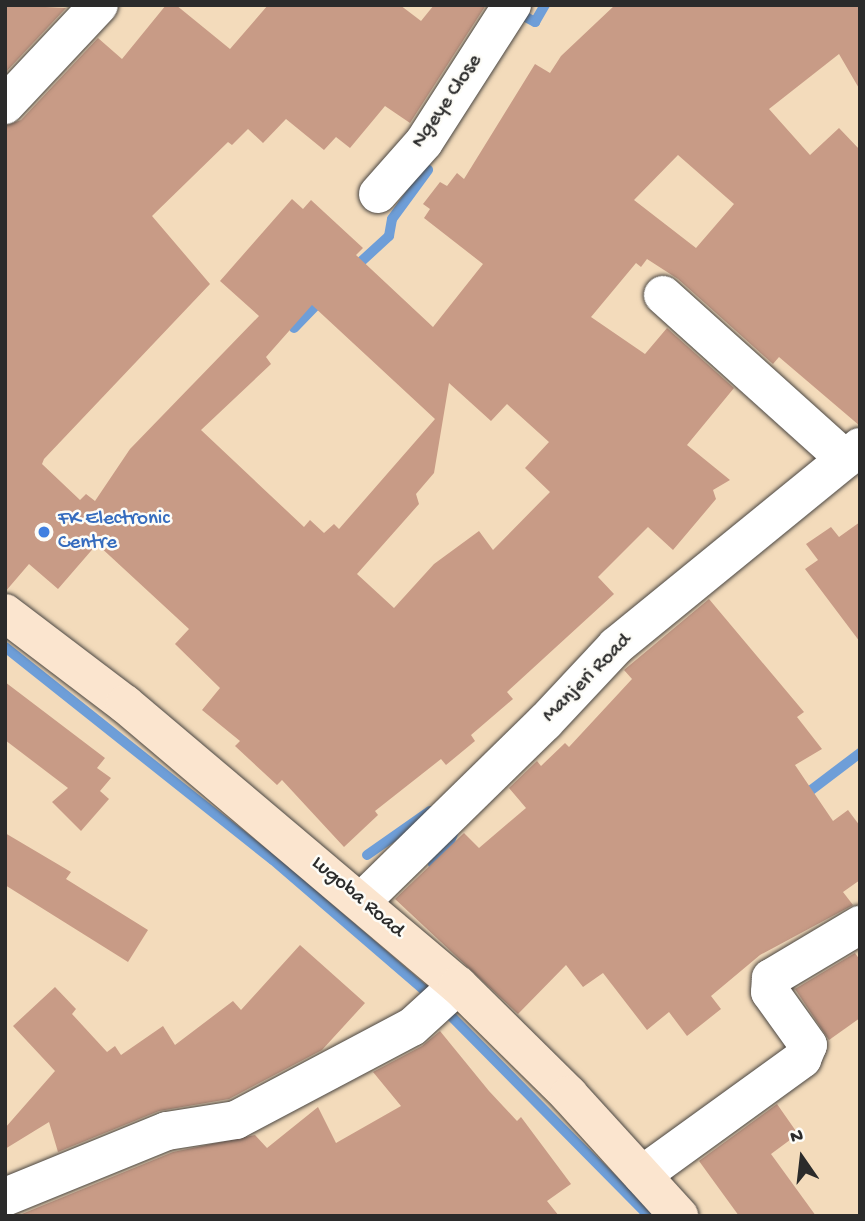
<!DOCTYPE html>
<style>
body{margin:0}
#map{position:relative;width:865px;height:1221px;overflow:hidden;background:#f3dbbb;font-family:"Gochi Hand",sans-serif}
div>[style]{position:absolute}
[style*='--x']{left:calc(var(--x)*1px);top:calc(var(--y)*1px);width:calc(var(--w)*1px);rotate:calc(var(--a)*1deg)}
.stream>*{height:10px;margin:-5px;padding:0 5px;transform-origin:5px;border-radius:5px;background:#6e9ed8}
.building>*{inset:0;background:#c89b86}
.roads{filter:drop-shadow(0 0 2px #494541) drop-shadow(0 0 2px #494541)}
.street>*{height:38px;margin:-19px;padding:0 19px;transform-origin:19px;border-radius:19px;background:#fff}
.secondary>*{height:38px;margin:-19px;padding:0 19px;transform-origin:19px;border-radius:19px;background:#fbe5cf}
.dots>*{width:19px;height:19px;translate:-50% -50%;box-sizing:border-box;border:4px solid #fdfcf7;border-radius:50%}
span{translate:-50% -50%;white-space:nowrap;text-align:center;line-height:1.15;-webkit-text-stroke:5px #fdfcf7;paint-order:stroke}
.street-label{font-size:21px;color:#2b2b2b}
.shop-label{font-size:21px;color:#366cbe}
.left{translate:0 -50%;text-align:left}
.frame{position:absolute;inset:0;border:7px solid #2b2b2b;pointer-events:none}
.north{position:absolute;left:767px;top:1123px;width:70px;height:70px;-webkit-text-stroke:5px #fdfcf7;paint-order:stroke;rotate:346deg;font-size:19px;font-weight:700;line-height:28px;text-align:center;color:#2b2b2b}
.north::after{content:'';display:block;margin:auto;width:24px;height:32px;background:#2b2b2b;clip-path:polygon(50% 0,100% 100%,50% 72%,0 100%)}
</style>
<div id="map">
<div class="stream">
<div style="--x:518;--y:20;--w:6;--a:-51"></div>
<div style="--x:522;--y:15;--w:15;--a:28"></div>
<div style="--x:535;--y:22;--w:20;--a:-60"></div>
<div style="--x:353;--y:269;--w:49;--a:-42.5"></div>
<div style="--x:389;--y:236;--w:17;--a:-80"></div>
<div style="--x:392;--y:219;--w:61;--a:-53.7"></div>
<div style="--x:294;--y:328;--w:43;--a:-45.9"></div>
<div style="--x:5;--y:647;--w:342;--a:38.5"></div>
<div style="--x:273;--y:860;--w:208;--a:40.7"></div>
<div style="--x:802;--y:797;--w:73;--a:-37.2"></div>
<div style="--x:367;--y:855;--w:77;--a:-34.9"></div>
<div style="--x:433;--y:864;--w:26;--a:-51"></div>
<div style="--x:449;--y:844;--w:17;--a:-69"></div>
<div style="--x:450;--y:1015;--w:283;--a:45.3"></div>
</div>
<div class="building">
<div style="clip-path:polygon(5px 5px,66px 8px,5px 73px)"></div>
<div style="clip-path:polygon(evenodd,166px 5px,176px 5px,230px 49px,268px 5px,400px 5px,421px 21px,434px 5px,486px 5px,410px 123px,385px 106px,350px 148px,336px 137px,324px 150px,286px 119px,263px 143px,248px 129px,232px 145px,228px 142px,152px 216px,210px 284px,44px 459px,42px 464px,80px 500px,86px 494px,95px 501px,130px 449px,259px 316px,220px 281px,292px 199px,303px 209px,311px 200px,363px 248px,356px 255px,433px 327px,483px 264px,424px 218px,430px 209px,423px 204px,440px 182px,447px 186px,457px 173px,464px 179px,535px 64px,550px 73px,561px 56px,615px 5px,860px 5px,860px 90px,839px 54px,769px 109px,810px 155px,839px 128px,860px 150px,860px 426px,779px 357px,773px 364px,678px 279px,647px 259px,641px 267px,636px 263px,591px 317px,645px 354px,667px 328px,734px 388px,687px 445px,730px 480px,713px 490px,716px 499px,673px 550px,648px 527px,598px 577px,614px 594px,507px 692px,513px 699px,471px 735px,475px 741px,446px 765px,441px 759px,375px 811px,378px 815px,344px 847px,282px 780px,277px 785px,235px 746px,240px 741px,202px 710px,220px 688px,175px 644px,189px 629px,97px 544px,58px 589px,29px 564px,5px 592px,5px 126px,21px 120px,98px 38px,122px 59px,166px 5px,678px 155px,734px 204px,696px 248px,634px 200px,678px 155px,166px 5px,312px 305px,435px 419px,339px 529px,334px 524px,324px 533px,310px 520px,304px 527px,201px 430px,271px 364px,266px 357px,312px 305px,166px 5px,449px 383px,491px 421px,507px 404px,549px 442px,525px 468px,550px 492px,493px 550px,479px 531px,434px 564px,394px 608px,357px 574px,419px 504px,416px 494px,434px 473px,449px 383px)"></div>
<div style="clip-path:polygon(860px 522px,860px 642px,805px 569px,818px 560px,806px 544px,831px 527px,839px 537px)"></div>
<div style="clip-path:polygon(709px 599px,804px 712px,797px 717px,822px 749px,795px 765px,833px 821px,848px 810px,860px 826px,860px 880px,843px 892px,853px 905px,760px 955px,711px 996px,721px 1009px,687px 1036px,669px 1012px,647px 1030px,603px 973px,583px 987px,566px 965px,518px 1014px,395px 899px,464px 833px,479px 848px,526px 808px,509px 788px,537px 761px,541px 766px,565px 743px,569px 747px,632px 679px,624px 670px)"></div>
<div style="clip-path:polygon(5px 682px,105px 758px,97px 768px,111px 778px,100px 791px,109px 799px,81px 831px,52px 802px,68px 788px,5px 740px)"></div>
<div style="clip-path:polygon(5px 833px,71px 872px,66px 879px,148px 930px,128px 962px,5px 885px)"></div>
<div style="clip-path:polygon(300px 945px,365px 1003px,322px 1050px,229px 1099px,159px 1111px,58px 1152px,49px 1122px,5px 1149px,5px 1128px,55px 1071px,13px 1026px,55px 987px,76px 1009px,72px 1014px,107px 1052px,115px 1046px,121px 1055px,163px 1026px,175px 1045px,233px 1001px,241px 1010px)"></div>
<div style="clip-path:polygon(855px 953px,860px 960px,860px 1018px,829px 1040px,795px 989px)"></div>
<div style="clip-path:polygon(440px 1031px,489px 1091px,517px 1121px,521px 1117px,571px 1184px,547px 1201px,559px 1216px,17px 1216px,173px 1152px,255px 1135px,267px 1148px,318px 1107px,336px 1143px,401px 1106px,373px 1072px,422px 1046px)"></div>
<div style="clip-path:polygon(777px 1104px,798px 1134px,771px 1154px,816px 1216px,739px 1216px,699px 1161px)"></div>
</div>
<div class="roads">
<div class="street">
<div style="--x:5;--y:105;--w:137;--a:-46.8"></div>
<div style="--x:378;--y:194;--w:69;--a:-48.5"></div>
<div style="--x:424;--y:142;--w:163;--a:-57.3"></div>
<div style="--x:663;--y:295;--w:245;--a:42"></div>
<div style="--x:362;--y:901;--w:256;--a:-44.4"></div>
<div style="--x:545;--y:722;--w:104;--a:-46.9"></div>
<div style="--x:616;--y:646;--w:315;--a:-39.2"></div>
<div style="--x:642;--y:1175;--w:198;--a:-35.9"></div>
<div style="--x:802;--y:1059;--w:15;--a:-67"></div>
<div style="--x:808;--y:1045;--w:65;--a:-125.6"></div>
<div style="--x:770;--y:992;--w:14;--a:-86"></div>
<div style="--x:771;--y:978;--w:104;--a:-30.8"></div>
<div style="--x:5;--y:1197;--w:175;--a:-22.2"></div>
<div style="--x:167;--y:1131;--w:70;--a:-9.1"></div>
<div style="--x:236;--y:1120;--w:199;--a:-27.9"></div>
<div style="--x:412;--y:1027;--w:62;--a:-42.4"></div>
</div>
<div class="secondary">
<div style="--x:5;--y:613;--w:151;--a:37.2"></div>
<div style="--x:125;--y:704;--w:436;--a:40.2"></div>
<div style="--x:458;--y:985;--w:156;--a:44.7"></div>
<div style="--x:569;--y:1095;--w:164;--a:47.7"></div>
</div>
</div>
<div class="dots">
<div style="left:44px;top:532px;background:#3f7fe0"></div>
</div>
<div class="street-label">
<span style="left:448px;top:102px;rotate:-56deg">Ngeye Close</span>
<span style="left:588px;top:679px;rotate:-45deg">Manjeri Road</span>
<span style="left:357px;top:898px;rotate:40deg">Lugoba Road</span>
</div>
<div class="shop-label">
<span class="left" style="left:58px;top:532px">FK Electronic<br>Centre</span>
</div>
<div class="frame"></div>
<div class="north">N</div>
</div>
